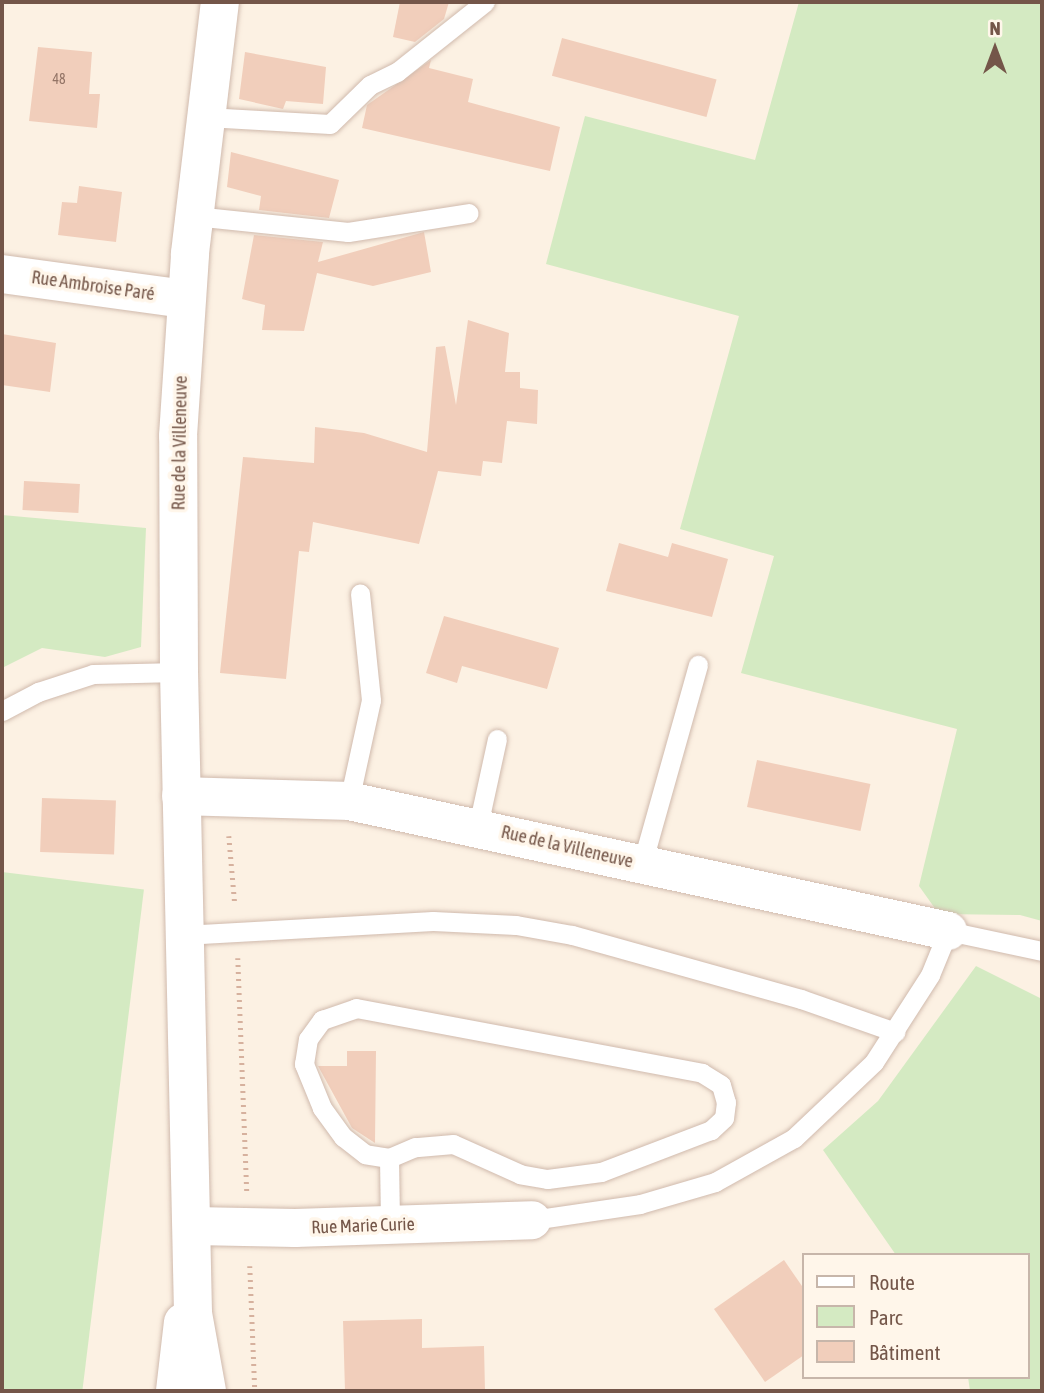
<!DOCTYPE html>
<meta charset="utf-8">
<style>
body{margin:0}
#map{position:relative;width:1044px;height:1393px;overflow:hidden;background:#fcf1e3;font-family:"Asap Condensed",sans-serif}
div>[style]{position:absolute}
[style*='--x']{left:calc(var(--x)*1px);top:calc(var(--y)*1px);width:calc(var(--w)*1px);rotate:calc(var(--a)*1deg)}
.green>*{inset:0;background:#d4eac2;transform-origin:0 0}
.building>*{inset:0;background:#f1cebb;transform-origin:0 0}
.path>*{height:4.5px;margin-top:-2.25px;transform-origin:0;background:repeating-linear-gradient(90deg,#d6b19e 0 2px,transparent 0 7px)}
.roads{filter:drop-shadow(0 0 2px #d0baad) drop-shadow(0 0 2px #d0baad)}
.lane>*{height:19px;margin:-9.5px;padding:0 9.5px;transform-origin:9.5px;border-radius:9.5px;background:#fff}
.street>*{height:38px;margin:-19px;padding:0 19px;transform-origin:19px;border-radius:19px;background:#fff}
.secondary>*{height:38px;margin:-19px;padding:0 19px;transform-origin:19px;border-radius:19px;background:#fff}
span{translate:-50% -50%;white-space:nowrap;text-align:center;line-height:1.15;-webkit-text-stroke:7px #fff6ea;paint-order:stroke}
.number-label{font-size:14px;color:#937466}
.number-label span{-webkit-text-stroke-width:0}
.street-label{font-size:18px;color:#745649}
.frame{position:absolute;inset:0;border:4px solid #745649;pointer-events:none}
.legend{position:absolute;left:802px;top:1253px;width:228px;height:126px;box-sizing:border-box;background:#fff6ea;border:2px solid #c7b6aa;margin:0;padding:9px 12px;list-style:none;font-size:21px;color:#745649}
.legend li{display:flex;align-items:center;gap:14px;height:35px}
.legend b{width:35px;border:2px solid #c7b6aa}
.north{position:absolute;left:960px;top:14px;width:70px;height:70px;-webkit-text-stroke:5px #fff6ea;paint-order:stroke;rotate:0deg;font-size:19px;font-weight:700;line-height:28px;text-align:center;color:#745649}
.north::after{content:'';display:block;margin:auto;width:24px;height:32px;background:#745649;clip-path:polygon(50% 0,100% 100%,50% 72%,0 100%)}
</style>
<div id="map">
<div class="green">
<div style="clip-path:polygon(799px 2px,1042px 2px,1042px 921px,1020px 915px,939px 914px,919px 886px,957px 729px,741px 673px,774px 556px,680px 529px,739px 316px,546px 264px,585px 116px,755px 160px)"></div>
<div style="clip-path:polygon(2px 515px,146px 528px,141px 647px,105px 657px,42px 648px,2px 668px)"></div>
<div style="left:2px;top:872px;width:143px;height:519px;rotate:7deg"></div>
<div style="clip-path:polygon(976px 966px,1042px 999px,1042px 1391px,970px 1391px,968px 1377px,1028px 1377px,1028px 1255px,896px 1255px,823px 1150px,878px 1101px)"></div>
</div>
<div class="building">
<div style="clip-path:polygon(400px 2px,449px 2px,444px 19px,415px 42px,393px 37px)"></div>
<div style="left:562px;top:38px;width:160px;height:39px;rotate:15deg"></div>
<div style="clip-path:polygon(38px 47px,92px 52px,89px 94px,100px 94px,97px 128px,29px 121px)"></div>
<div style="clip-path:polygon(245px 52px,326px 67px,323px 104px,286px 101px,283px 109px,239px 99px)"></div>
<div style="clip-path:polygon(431px 60px,429px 68px,473px 79px,468px 102px,560px 127px,550px 171px,362px 128px,367px 105px)"></div>
<div style="clip-path:polygon(231px 152px,339px 180px,329px 218px,259px 210px,261px 196px,227px 187px)"></div>
<div style="clip-path:polygon(79px 186px,122px 192px,116px 242px,58px 235px,62px 202px,77px 203px)"></div>
<div style="clip-path:polygon(424px 232px,431px 272px,373px 286px,317px 273px,304px 331px,262px 330px,265px 305px,242px 299px,254px 235px,323px 242px,318px 262px)"></div>
<div style="clip-path:polygon(468px 320px,509px 333px,505px 372px,520px 372px,520px 388px,538px 390px,537px 424px,507px 421px,502px 463px,483px 461px,481px 476px,438px 471px,419px 544px,313px 522px,309px 552px,299px 551px,286px 679px,220px 673px,243px 457px,314px 463px,315px 427px,364px 433px,427px 452px,436px 347px,445px 346px,456px 405px)"></div>
<div style="clip-path:polygon(2px 334px,56px 343px,50px 392px,2px 385px)"></div>
<div style="left:24px;top:481px;width:56px;height:29px;rotate:3deg"></div>
<div style="clip-path:polygon(619px 543px,668px 557px,672px 543px,728px 559px,712px 617px,606px 591px)"></div>
<div style="clip-path:polygon(444px 616px,559px 648px,547px 689px,462px 666px,457px 683px,426px 673px)"></div>
<div style="left:757px;top:760px;width:116px;height:48px;rotate:12deg"></div>
<div style="left:42px;top:798px;width:74px;height:54px;rotate:2deg"></div>
<div style="clip-path:polygon(347px 1051px,376px 1051px,375px 1143px,352px 1128px,318px 1066px,347px 1066px)"></div>
<div style="clip-path:polygon(784px 1260px,804px 1289px,804px 1355px,765px 1382px,714px 1309px)"></div>
<div style="clip-path:polygon(422px 1319px,422px 1348px,484px 1346px,485px 1391px,345px 1391px,343px 1321px)"></div>
</div>
<div class="path">
<div style="--x:229;--y:836;--w:68;--a:85"></div>
<div style="--x:238;--y:958;--w:233;--a:87.8"></div>
<div style="--x:250;--y:1266;--w:125;--a:87.7"></div>
</div>
<div class="roads">
<div class="lane">
<div style="--x:206;--y:117;--w:124;--a:3.2"></div>
<div style="--x:330;--y:124;--w:56;--a:-44.3"></div>
<div style="--x:370;--y:85;--w:30;--a:-26"></div>
<div style="--x:397;--y:72;--w:112;--a:-38.5"></div>
<div style="--x:194;--y:216;--w:155;--a:5.9"></div>
<div style="--x:348;--y:232;--w:122;--a:-8.9"></div>
<div style="--x:2;--y:711;--w:41;--a:-27.8"></div>
<div style="--x:38;--y:692;--w:58;--a:-18.1"></div>
<div style="--x:93;--y:674;--w:86;--a:-1.3"></div>
<div style="--x:349;--y:801;--w:103;--a:-77.7"></div>
<div style="--x:371;--y:700;--w:107;--a:-95.9"></div>
<div style="--x:478;--y:826;--w:89;--a:-77.7"></div>
<div style="--x:642;--y:864;--w:207;--a:-74.3"></div>
<div style="--x:183;--y:935;--w:250;--a:-3.2"></div>
<div style="--x:433;--y:921;--w:83;--a:2.8"></div>
<div style="--x:516;--y:925;--w:57;--a:10.1"></div>
<div style="--x:572;--y:935;--w:238;--a:15.6"></div>
<div style="--x:801;--y:999;--w:100;--a:19.3"></div>
<div style="--x:356;--y:1008;--w:352;--a:10.6"></div>
<div style="--x:702;--y:1073;--w:22;--a:32"></div>
<div style="--x:721;--y:1085;--w:18;--a:74"></div>
<div style="--x:726;--y:1102;--w:16;--a:97"></div>
<div style="--x:724;--y:1118;--w:18;--a:137"></div>
<div style="--x:711;--y:1130;--w:118;--a:159.1"></div>
<div style="--x:601;--y:1172;--w:54;--a:172.6"></div>
<div style="--x:547;--y:1179;--w:27;--a:-170"></div>
<div style="--x:520;--y:1174;--w:73;--a:-155.9"></div>
<div style="--x:453;--y:1144;--w:38;--a:175"></div>
<div style="--x:415;--y:1147;--w:28;--a:157"></div>
<div style="--x:389;--y:1158;--w:24;--a:-171"></div>
<div style="--x:365;--y:1154;--w:28;--a:-142"></div>
<div style="--x:343;--y:1137;--w:36;--a:-126"></div>
<div style="--x:322;--y:1108;--w:48;--a:-112.2"></div>
<div style="--x:304;--y:1064;--w:25;--a:-81"></div>
<div style="--x:308;--y:1039;--w:24;--a:-54"></div>
<div style="--x:322;--y:1020;--w:36;--a:-19"></div>
<div style="--x:389;--y:1158;--w:67;--a:89.1"></div>
<div style="--x:532;--y:1220;--w:109;--a:-8.4"></div>
<div style="--x:640;--y:1204;--w:78;--a:-16.3"></div>
<div style="--x:715;--y:1182;--w:90;--a:-29.1"></div>
<div style="--x:794;--y:1138;--w:110;--a:-43.5"></div>
<div style="--x:874;--y:1062;--w:103;--a:-57.2"></div>
<div style="--x:930;--y:975;--w:48;--a:-67.8"></div>
<div style="--x:948;--y:931;--w:96;--a:12"></div>
</div>
<div class="street">
<div style="--x:2;--y:274;--w:185;--a:7.8"></div>
<div style="--x:181;--y:796;--w:168;--a:1.7"></div>
<div style="--x:349;--y:801;--w:613;--a:12.24"></div>
<div style="--x:194;--y:1226;--w:101;--a:1.1"></div>
<div style="--x:295;--y:1228;--w:237;--a:-1.9"></div>
</div>
<div class="secondary">
<div style="--x:175;--y:1391;--w:69;--a:-83.4"></div>
<div style="--x:207;--y:1391;--w:79;--a:-100.2"></div>
<div style="--x:193;--y:1313;--w:641;--a:-91.25"></div>
<div style="--x:179;--y:672;--w:236;--a:-90.2"></div>
<div style="--x:178;--y:436;--w:183;--a:-86.2"></div>
<div style="--x:190;--y:253;--w:253;--a:-83.2"></div>
</div>
</div>
<div class="number-label">
<span style="left:59px;top:79px">48</span>
</div>
<div class="street-label">
<span style="left:93px;top:286px;rotate:8deg">Rue Ambroise Paré</span>
<span style="left:180px;top:443px;rotate:-89deg">Rue de la Villeneuve</span>
<span style="left:567px;top:847px;rotate:13deg">Rue de la Villeneuve</span>
<span style="left:363px;top:1226px;rotate:-2deg">Rue Marie Curie</span>
</div>
<div class="frame"></div>
<ul class="legend">
<li><b style="height:9px;background:#fff"></b>Route</li>
<li><b style="height:19px;background:#d4eac2"></b>Parc</li>
<li><b style="height:19px;background:#f1cebb"></b>Bâtiment</li>
</ul>
<div class="north">N</div>
</div>
